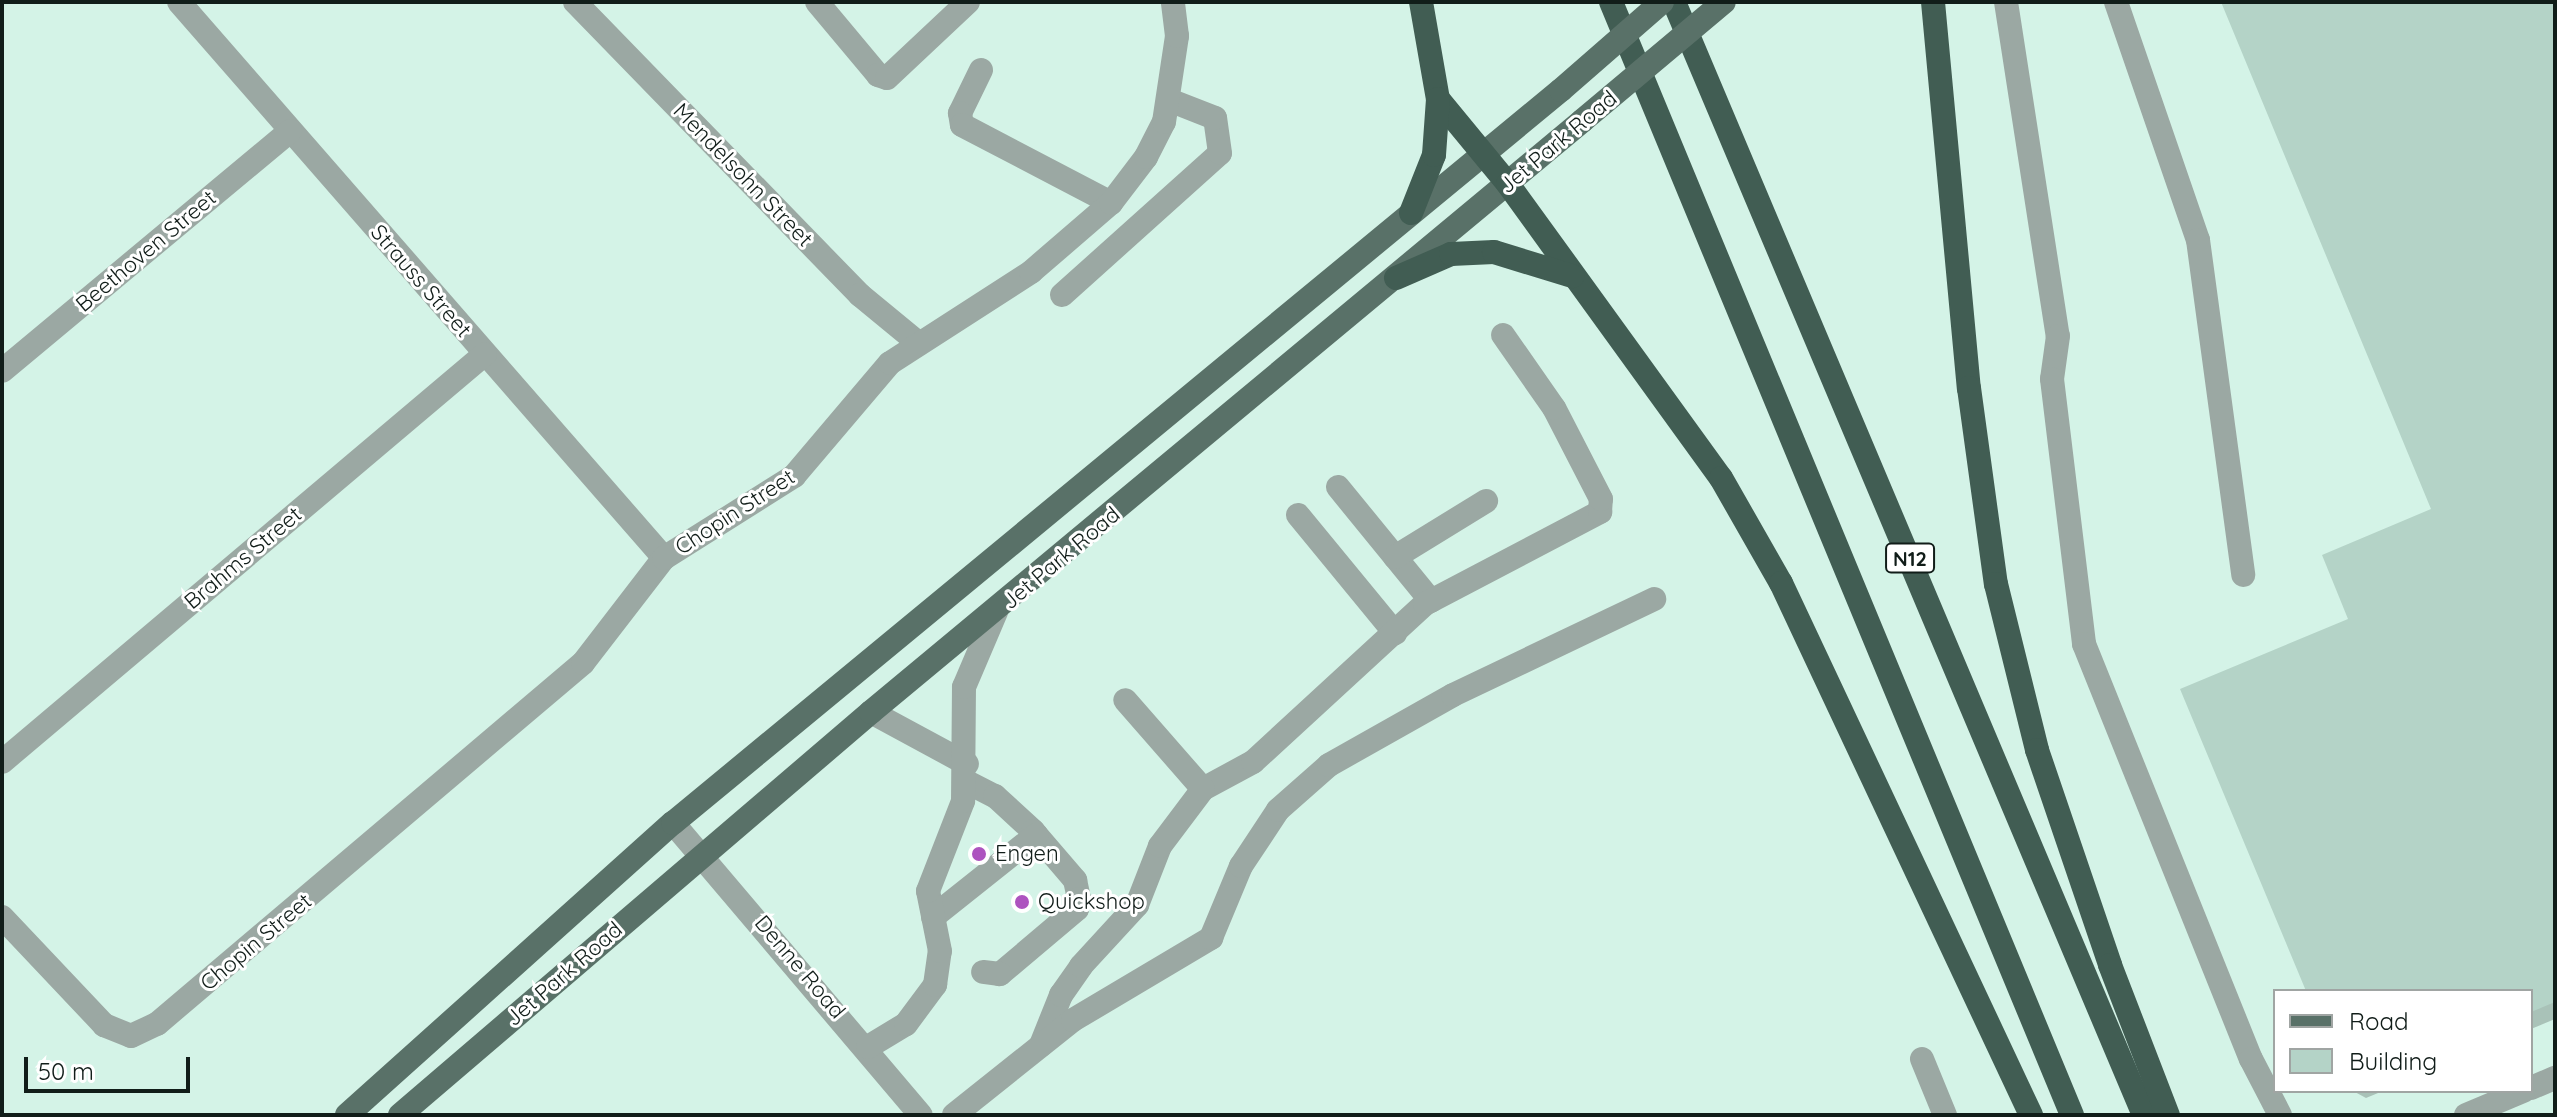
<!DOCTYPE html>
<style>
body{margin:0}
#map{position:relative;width:2557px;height:1117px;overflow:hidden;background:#d4f3e7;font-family:Quicksand,sans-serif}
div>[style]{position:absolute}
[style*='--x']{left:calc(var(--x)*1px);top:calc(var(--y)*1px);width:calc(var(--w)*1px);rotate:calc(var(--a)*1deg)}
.shadow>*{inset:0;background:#0003}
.building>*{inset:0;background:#b4d3c7}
.minor>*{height:24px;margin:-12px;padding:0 12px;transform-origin:12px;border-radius:12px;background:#9ba8a3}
.major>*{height:24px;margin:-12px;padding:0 12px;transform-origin:12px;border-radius:12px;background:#597168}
.highway>*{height:24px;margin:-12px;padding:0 12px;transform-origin:12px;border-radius:12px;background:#415d53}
.major-bridge>*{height:24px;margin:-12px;padding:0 12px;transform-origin:12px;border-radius:12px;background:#597168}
.dots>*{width:22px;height:22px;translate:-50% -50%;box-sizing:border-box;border:4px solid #fff;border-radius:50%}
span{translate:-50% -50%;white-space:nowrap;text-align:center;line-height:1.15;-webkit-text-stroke:6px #fff;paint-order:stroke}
.shield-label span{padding:2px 6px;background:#fff;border:2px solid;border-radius:6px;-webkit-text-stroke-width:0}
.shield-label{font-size:20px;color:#111d19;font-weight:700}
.street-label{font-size:22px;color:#111d19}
.poi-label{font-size:22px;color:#111d19}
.left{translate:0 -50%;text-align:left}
.frame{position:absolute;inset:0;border:4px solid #111d19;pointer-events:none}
.legend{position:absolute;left:2273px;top:989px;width:260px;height:104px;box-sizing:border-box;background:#fff;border:2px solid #a0a5a3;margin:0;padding:10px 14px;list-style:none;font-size:24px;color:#111d19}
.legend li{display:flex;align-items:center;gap:16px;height:40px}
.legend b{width:40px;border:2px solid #a0a5a3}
.scale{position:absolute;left:24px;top:1057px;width:166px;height:36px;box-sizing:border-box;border:4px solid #111d19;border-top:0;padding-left:10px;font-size:24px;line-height:28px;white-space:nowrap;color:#111d19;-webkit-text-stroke:6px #fff;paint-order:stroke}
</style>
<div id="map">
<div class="shadow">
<div style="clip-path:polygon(2223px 2px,2555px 2px,2555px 1019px,2531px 1029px,2531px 991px,2308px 991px,2351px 620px,2434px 510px)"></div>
<div style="clip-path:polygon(2353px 1091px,2383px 1091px,2366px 1098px)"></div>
</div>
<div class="building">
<div style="clip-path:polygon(2221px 2px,2555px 2px,2555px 1002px,2531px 1012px,2531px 991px,2306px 991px,2180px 689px,2348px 619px,2322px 555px,2431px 509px)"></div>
</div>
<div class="minor">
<div style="--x:179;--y:2;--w:738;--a:48.9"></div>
<div style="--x:575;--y:2;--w:409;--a:45.8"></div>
<div style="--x:860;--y:295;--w:74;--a:39.5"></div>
<div style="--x:817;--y:2;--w:95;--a:50.1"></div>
<div style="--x:878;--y:75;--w:9;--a:18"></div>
<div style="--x:887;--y:78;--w:111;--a:-43.2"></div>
<div style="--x:2006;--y:2;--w:338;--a:81.2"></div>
<div style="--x:2058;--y:336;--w:43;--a:97.9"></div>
<div style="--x:2052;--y:379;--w:267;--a:83.1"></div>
<div style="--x:2084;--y:644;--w:447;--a:68.1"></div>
<div style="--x:2251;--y:1059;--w:63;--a:62.6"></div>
<div style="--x:2116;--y:2;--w:252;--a:71"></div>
<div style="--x:2198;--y:240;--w:338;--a:82.3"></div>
<div style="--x:981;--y:70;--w:48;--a:116"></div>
<div style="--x:960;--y:113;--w:12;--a:81"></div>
<div style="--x:962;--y:125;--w:168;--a:27.6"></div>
<div style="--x:1062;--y:295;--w:212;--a:-41.9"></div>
<div style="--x:1220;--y:153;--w:35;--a:-98"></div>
<div style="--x:1215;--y:118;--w:49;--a:-158.6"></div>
<div style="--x:2;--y:371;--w:375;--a:-39.8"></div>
<div style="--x:1338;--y:487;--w:147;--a:50.8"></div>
<div style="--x:1298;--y:515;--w:153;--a:50.6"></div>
<div style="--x:1395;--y:557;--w:107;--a:-31.6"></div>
<div style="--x:871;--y:712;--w:109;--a:28.4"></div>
<div style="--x:2;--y:762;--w:632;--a:-40.19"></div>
<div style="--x:965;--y:781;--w:34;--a:27"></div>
<div style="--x:995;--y:796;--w:52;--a:42.6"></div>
<div style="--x:1033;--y:831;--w:65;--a:49.4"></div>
<div style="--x:1075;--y:880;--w:19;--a:78"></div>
<div style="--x:1079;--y:899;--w:10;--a:101"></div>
<div style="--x:1077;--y:909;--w:101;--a:139.8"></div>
<div style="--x:1000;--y:974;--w:17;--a:-173"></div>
<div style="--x:1203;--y:789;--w:57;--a:-28.4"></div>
<div style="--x:1253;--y:762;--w:234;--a:-42.6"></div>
<div style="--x:1425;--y:604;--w:198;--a:-27.7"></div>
<div style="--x:1600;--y:512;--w:13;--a:-86"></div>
<div style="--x:1601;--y:499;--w:102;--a:-117.3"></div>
<div style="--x:1554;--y:408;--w:89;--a:-124.9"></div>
<div style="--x:673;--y:823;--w:383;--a:49.7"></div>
<div style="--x:2;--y:917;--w:149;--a:46.6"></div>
<div style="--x:104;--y:1025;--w:29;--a:22"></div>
<div style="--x:131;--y:1036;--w:29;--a:-25"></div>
<div style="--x:157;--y:1024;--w:558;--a:-40.28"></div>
<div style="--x:583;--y:663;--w:133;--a:-52.4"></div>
<div style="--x:664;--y:558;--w:154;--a:-32.2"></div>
<div style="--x:794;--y:476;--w:148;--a:-49.7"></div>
<div style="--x:890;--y:363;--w:168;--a:-32.8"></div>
<div style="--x:1031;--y:272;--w:106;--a:-40.8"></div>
<div style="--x:1111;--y:203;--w:58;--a:-52.7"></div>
<div style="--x:1146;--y:157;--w:39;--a:-63"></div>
<div style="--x:1164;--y:122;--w:87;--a:-81.4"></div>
<div style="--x:1177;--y:36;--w:34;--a:-97"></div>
<div style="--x:933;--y:917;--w:132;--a:-38.5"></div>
<div style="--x:1041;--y:1045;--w:54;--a:-68.2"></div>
<div style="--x:1061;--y:995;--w:35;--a:-55"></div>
<div style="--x:1081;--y:966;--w:83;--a:-47.4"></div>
<div style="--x:1137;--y:905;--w:63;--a:-68.7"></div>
<div style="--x:1160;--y:846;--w:71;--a:-53"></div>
<div style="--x:1203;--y:789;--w:118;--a:-131.2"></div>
<div style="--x:868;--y:1047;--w:44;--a:-31.2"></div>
<div style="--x:906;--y:1024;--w:49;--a:-53.4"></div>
<div style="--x:935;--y:985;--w:34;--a:-82"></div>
<div style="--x:940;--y:951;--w:61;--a:-101.3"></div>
<div style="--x:928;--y:891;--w:97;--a:-68.7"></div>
<div style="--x:963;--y:801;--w:114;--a:-89.5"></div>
<div style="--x:964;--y:687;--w:82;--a:-66.9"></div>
<div style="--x:1922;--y:1059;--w:61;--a:67.7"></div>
<div style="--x:2531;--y:1088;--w:26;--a:-23"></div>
<div style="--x:954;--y:1115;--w:152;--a:-38.6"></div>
<div style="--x:1073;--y:1020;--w:161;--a:-30.7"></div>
<div style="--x:1211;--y:938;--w:78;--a:-67.4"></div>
<div style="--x:1241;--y:866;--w:67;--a:-56.5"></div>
<div style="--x:1278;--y:810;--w:68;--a:-41.4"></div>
<div style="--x:1329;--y:765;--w:142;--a:-29.4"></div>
<div style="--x:1453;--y:695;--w:223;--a:-25.5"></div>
<div style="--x:2466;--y:1115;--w:62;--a:-22.8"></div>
</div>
<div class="major">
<div style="--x:347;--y:1115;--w:438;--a:-41.9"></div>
<div style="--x:673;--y:823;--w:1151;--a:-39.54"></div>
<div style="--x:400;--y:1115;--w:620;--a:-40.55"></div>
<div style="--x:871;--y:712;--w:925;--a:-39.73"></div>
</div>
<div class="highway">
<div style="--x:1421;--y:2;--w:98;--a:80.1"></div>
<div style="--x:1438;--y:99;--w:110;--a:50.5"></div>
<div style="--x:1508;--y:184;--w:363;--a:54.1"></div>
<div style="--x:1721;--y:478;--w:121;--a:60.3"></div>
<div style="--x:1781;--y:583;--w:588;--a:64.83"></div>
<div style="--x:1611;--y:2;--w:1205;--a:67.5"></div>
<div style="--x:1674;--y:2;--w:1208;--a:67.11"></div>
<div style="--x:1933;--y:2;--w:388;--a:84.7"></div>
<div style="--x:1969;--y:388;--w:198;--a:82.2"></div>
<div style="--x:1996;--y:584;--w:171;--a:76.1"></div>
<div style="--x:2037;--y:750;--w:227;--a:71.2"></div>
<div style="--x:2110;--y:965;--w:161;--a:68.9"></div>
<div style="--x:1411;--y:213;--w:62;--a:-68.4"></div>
<div style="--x:1434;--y:155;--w:56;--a:-85.9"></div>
<div style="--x:1396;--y:278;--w:60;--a:-23.6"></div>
<div style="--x:1451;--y:254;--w:43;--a:-2.7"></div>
<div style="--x:1494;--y:252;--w:82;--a:17.1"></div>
</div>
<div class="major-bridge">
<div style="--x:1561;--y:90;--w:134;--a:-41.1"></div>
<div style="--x:1582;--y:121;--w:185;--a:-40"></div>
</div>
<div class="dots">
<div style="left:979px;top:854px;background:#ad53bf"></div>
<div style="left:1022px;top:902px;background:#ad53bf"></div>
</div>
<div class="shield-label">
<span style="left:1910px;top:558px">N12</span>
</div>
<div class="street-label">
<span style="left:1558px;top:142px;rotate:-40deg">Jet Park Road</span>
<span style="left:743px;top:175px;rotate:46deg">Mendelsohn Street</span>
<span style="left:146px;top:251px;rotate:-40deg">Beethoven Street</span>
<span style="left:421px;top:281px;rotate:49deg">Strauss Street</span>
<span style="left:735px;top:512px;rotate:-33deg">Chopin Street</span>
<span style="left:243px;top:558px;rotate:-40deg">Brahms Street</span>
<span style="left:1061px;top:558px;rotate:-40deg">Jet Park Road</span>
<span style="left:256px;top:942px;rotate:-40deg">Chopin Street</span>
<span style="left:800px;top:967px;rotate:50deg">Denne Road</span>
<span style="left:564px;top:974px;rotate:-41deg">Jet Park Road</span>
</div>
<div class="poi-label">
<span class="left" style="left:995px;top:854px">Engen</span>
<span class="left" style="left:1038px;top:902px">Quickshop</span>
</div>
<div class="frame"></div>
<ul class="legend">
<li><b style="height:10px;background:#597168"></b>Road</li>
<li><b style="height:22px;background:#b4d3c7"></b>Building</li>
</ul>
<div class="scale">50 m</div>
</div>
